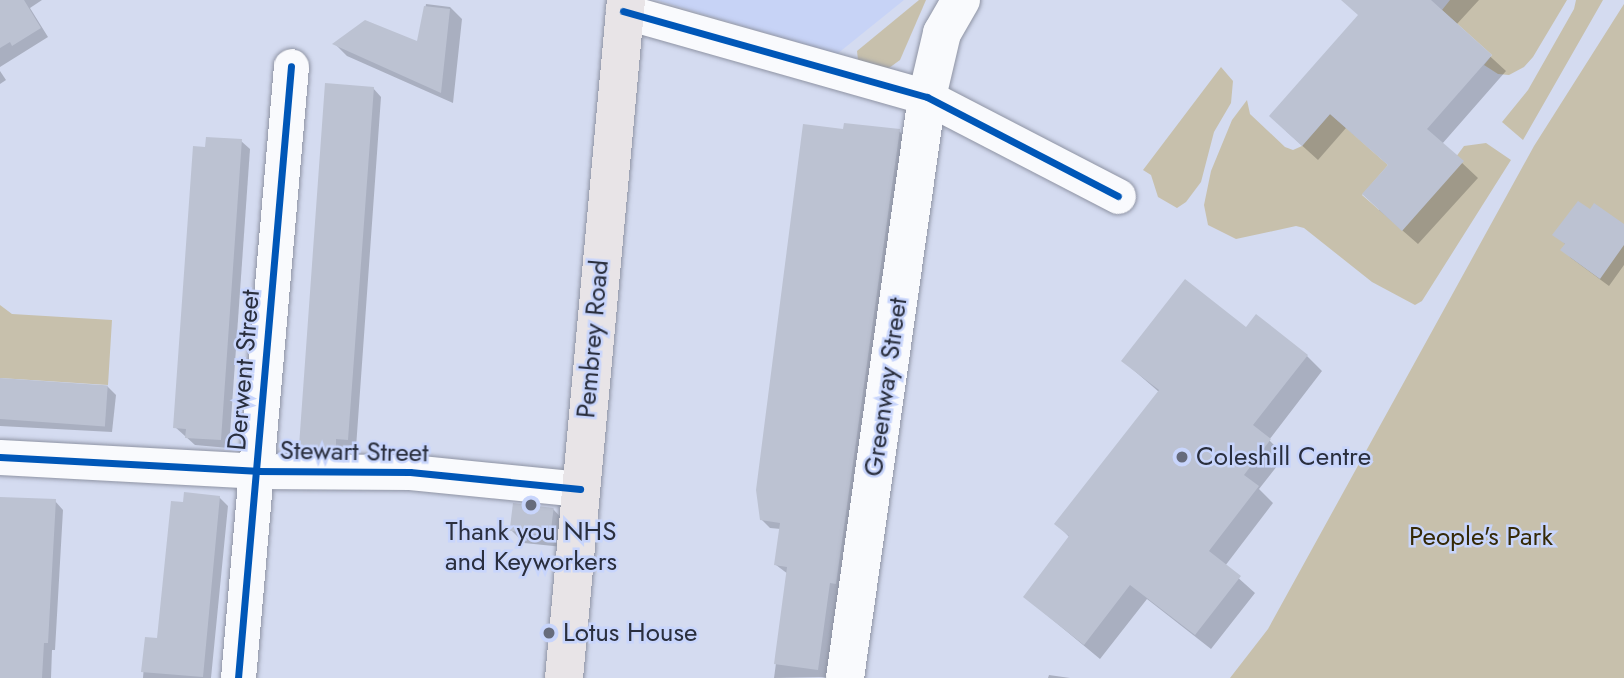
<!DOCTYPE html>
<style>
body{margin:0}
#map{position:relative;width:1624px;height:678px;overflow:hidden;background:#d4dbf0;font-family:Jost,sans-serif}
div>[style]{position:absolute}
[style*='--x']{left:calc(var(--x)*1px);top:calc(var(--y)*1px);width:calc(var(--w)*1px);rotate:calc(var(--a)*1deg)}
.built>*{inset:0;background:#c7d3f6}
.green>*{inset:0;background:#c7c0ac}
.shadow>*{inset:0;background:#0003}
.building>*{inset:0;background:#bcc2d2;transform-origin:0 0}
.roads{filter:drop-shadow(0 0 2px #8e93a3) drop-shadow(0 0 2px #8e93a3)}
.street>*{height:35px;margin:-17.5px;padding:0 17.5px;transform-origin:17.5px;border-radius:17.5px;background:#f9fafd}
.secondary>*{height:38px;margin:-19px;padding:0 19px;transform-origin:19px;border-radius:19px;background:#f9fafd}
.primary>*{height:38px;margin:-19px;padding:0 19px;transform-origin:19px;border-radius:19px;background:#e8e4e7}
.cycleway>*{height:7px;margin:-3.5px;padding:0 3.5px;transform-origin:3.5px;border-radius:3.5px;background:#0057b8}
.dots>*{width:19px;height:19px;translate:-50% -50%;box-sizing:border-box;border:4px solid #c8d5fc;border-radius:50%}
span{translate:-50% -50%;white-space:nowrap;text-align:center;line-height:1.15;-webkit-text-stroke:5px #c8d5fc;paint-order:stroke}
.street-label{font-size:26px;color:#2a2f3e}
.poi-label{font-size:26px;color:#2a2f3e}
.left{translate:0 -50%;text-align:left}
.park-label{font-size:26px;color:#352906}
</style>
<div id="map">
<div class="built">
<div style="clip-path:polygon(656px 0,904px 0,837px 54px)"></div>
</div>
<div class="green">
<div style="clip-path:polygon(919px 0,926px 0,900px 60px,889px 68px,865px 66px,858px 60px,857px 51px)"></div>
<div style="clip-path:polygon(1450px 0,1567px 0,1533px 57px,1524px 67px,1509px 75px,1498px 74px,1484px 65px,1492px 55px,1442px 10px)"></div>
<div style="clip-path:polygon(1576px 0,1603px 0,1523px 140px,1502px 122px,1528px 90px,1574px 9px)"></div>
<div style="clip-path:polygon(1624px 4px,1624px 678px,1230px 678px,1268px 629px,1534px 146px)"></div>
<div style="clip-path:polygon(1221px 67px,1233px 81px,1231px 103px,1214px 132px,1201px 182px,1186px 202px,1177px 208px,1158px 197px,1151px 175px,1143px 170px)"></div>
<div style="clip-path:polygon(1247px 100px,1250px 114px,1285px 147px,1293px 150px,1302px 146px,1330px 114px,1388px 165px,1362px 195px,1402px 230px,1464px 146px,1486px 143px,1511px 160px,1422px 301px,1415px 305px,1372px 282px,1304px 228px,1296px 226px,1236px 239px,1208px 225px,1204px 205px,1211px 171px,1232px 120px)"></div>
<div style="clip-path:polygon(0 305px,12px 314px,112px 320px,108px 385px,0 378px)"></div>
</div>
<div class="shadow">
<div style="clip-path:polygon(0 0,42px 0,30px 8px,48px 37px,0 67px)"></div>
<div style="clip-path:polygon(1349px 0,1479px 0,1456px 25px,1506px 71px,1442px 144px,1478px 178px,1418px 244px,1379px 210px,1390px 166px,1346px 128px,1318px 160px,1286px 131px,1360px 16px)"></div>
<div style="clip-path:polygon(426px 4px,450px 7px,462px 19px,453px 103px,347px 56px,335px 44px,419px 44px)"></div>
<div style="clip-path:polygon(0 71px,6px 80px,0 84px)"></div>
<div style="clip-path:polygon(373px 88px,381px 97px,356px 448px,344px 447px,343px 456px,309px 454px,301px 445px)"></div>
<div style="clip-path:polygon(845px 131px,899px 131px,907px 139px,826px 677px,774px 678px,788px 574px,776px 565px,781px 529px,770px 528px,761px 519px)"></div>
<div style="clip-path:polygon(241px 141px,250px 149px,229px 448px,195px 445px,175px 427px,207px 149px)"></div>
<div style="clip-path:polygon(1590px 212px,1624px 226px,1624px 265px,1609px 286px,1571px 258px,1563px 250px,1566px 245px,1555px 235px)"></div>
<div style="clip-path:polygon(1247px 329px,1307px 356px,1322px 371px,1269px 440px,1285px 456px,1259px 489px,1273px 503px,1225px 566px,1255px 593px,1211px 649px,1147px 599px,1100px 659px,1025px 597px,1070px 538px,1057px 524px,1159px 392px,1123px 361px)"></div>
<div style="clip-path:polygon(0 380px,107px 386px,116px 395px,112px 432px,0 426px)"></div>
<div style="clip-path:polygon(219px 497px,228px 506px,211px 678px,143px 678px,146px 639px,159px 640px,184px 504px)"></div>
<div style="clip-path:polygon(0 498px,55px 501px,63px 510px,55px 650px,52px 650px,51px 678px,0 678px)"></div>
<div style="clip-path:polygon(553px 509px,565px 522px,563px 547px,524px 543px,512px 531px)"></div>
<div style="clip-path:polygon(1049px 675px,1070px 678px,1048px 678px)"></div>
</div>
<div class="building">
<div style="clip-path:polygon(0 0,24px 0,41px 28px,12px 46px,10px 42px,0 48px)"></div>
<div style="clip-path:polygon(1341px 0,1431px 0,1492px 55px,1427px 129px,1464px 161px,1402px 231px,1362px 194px,1388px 165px,1330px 114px,1302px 146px,1269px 116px,1358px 15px)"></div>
<div style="clip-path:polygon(424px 6px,450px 9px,441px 93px,332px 44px,365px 20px,417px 41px)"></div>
<div style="clip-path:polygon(325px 83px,374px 87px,348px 440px,336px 439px,336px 449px,299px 446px)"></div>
<div style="clip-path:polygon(844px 123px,900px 129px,836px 584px,830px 583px,818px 670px,774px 664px,787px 567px,774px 565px,780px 523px,760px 520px,756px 490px,803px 124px,843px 129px)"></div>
<div style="clip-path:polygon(206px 137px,242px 139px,221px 440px,185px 438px,186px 429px,173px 428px,193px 146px,205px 147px)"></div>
<div style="clip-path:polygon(1578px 201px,1590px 209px,1594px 203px,1624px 224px,1624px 245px,1600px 279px,1560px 250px,1565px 244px,1552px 235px)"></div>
<div style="clip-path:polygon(1185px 279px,1246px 327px,1256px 314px,1308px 355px,1253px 425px,1271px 439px,1244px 475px,1259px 486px,1209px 551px,1241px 576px,1195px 635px,1130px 585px,1084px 645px,1023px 597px,1069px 536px,1054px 524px,1159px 390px,1121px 361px)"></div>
<div style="left:0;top:378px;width:108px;height:41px;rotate:4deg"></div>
<div style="clip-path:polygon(184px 492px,220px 496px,203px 677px,141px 672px,145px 637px,157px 638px,171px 501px,183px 502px)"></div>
<div style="clip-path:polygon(0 497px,56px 499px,48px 643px,44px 643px,42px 678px,0 678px)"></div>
<div style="left:513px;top:503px;width:41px;height:28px;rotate:7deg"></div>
</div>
<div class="roads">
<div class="street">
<div style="--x:623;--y:11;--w:316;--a:15.8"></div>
<div style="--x:927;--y:97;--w:215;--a:27.4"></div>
<div style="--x:0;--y:457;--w:256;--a:3.1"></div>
<div style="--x:256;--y:471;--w:154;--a:0.4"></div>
<div style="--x:410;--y:472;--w:171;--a:5.7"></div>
<div style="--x:238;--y:678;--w:614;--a:-85.05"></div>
</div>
<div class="secondary">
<div style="--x:845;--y:678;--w:587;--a:-81.97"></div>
<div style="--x:927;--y:97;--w:66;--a:-76.8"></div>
<div style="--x:942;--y:33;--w:38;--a:-60"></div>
</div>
<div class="primary">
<div style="--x:564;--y:678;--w:681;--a:-84.78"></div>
</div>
</div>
<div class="cycleway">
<div style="--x:623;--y:11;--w:316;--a:15.8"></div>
<div style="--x:927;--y:97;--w:215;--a:27.4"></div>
<div style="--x:0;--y:457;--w:256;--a:3.1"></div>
<div style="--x:256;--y:471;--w:154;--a:0.4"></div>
<div style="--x:410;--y:472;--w:171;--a:5.7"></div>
<div style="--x:238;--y:678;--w:614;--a:-85.05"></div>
</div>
<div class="dots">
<div style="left:1182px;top:457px;background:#666b7c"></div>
<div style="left:531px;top:505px;background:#666b7c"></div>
<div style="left:549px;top:633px;background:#666b7c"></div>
</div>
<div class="street-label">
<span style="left:593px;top:339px;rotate:-85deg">Pembrey Road</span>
<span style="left:244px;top:370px;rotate:-85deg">Derwent Street</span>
<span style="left:886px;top:387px;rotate:-82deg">Greenway Street</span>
<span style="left:354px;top:452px;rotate:1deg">Stewart Street</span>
</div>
<div class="poi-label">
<span class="left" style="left:1196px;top:457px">Coleshill Centre</span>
<span style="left:531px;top:547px">Thank you NHS<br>and Keyworkers</span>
<span class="left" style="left:563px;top:633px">Lotus House</span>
</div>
<div class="park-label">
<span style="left:1481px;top:537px">People's Park</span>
</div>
</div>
